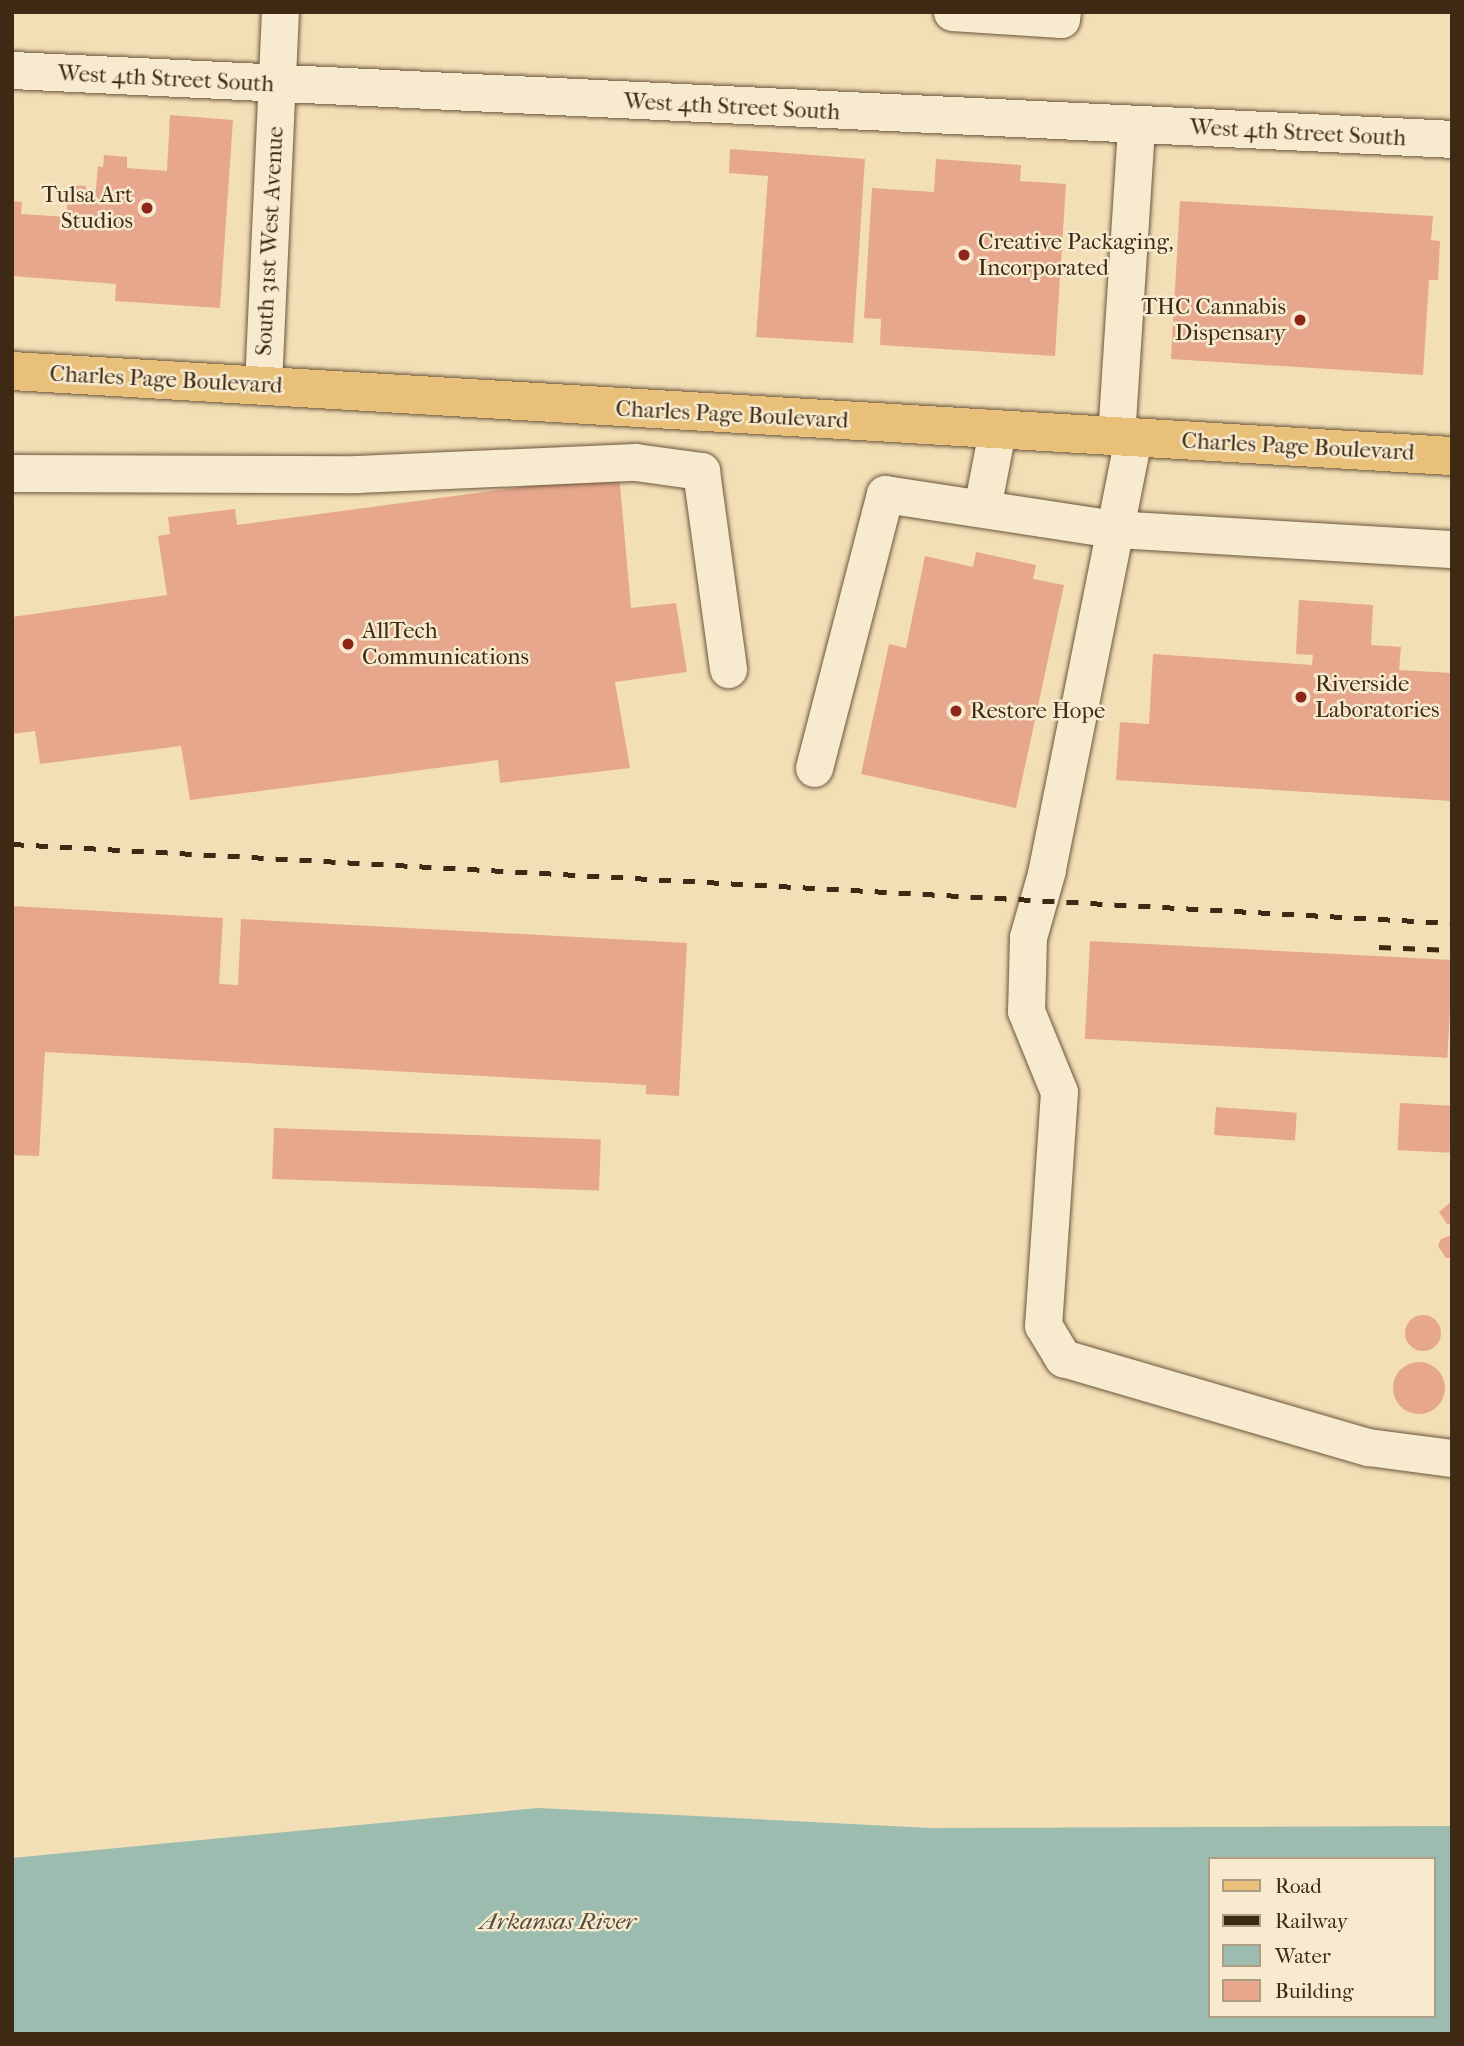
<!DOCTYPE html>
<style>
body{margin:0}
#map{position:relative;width:1464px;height:2046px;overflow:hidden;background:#f2dfb5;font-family:"IM FELL French Canon",serif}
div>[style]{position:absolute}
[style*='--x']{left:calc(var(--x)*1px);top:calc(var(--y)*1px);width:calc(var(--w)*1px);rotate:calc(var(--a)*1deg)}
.water>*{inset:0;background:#9bbcaf}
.building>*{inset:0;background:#e6a78c;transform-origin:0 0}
.round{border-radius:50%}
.roads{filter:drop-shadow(0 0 2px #6b563d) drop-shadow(0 0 2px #6b563d)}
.minor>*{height:37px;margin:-18.5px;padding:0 18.5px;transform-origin:18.5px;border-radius:18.5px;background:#f7eacf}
.major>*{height:38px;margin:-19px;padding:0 19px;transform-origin:19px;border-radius:19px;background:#e9c07a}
.rail>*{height:5px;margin-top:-2.5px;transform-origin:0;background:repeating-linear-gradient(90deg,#3e2915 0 12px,transparent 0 24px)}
.dots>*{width:19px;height:19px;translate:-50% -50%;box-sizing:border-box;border:4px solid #f7eacf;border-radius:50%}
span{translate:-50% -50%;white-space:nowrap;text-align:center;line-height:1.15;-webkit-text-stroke:5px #f7eacf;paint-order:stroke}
.street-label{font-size:23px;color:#3e2915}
.poi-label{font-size:23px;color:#3e2915}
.right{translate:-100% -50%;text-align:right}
.left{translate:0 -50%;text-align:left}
.water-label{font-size:24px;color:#554e3c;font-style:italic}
.frame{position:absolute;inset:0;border:14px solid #3e2915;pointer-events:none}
.legend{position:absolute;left:1208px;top:1857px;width:228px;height:161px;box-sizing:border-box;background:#f7eacf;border:2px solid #ad9d85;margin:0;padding:9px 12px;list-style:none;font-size:21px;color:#3e2915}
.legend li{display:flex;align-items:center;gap:14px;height:35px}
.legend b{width:35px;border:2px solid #ad9d85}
</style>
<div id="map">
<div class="water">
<div style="clip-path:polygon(evenodd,538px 1808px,931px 1828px,1452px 1826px,1452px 2034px,12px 2034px,12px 1858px,538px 1808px,1210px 1859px,1434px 1859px,1434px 2016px,1210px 2016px,1210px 1859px)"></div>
</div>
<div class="building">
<div style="clip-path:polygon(170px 115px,233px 120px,220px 308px,115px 301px,116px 284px,12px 276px,12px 201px,22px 202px,21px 214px,66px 217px,69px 185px,86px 186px,85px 198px,95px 199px,98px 166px,103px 167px,104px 155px,127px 157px,127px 168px,167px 171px)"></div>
<div style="clip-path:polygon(730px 149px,865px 159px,853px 343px,756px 337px,768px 176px,729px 173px)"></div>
<div style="clip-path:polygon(936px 159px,1021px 165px,1020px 181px,1066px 184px,1055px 356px,880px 345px,881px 319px,864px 318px,872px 188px,934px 192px)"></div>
<div style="clip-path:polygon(1180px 201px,1433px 216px,1431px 240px,1440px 241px,1438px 280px,1429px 280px,1423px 375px,1171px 359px)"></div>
<div style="clip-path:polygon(619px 474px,631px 608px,676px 603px,687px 672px,615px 682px,630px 768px,500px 783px,498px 760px,190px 800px,181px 746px,40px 764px,35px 731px,12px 734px,12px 617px,167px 595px,158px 536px,170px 534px,168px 517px,235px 509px,237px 525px)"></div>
<div style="clip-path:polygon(976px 552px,1036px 565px,1033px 579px,1064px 585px,1016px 808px,861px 774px,889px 644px,906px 648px,925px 556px,973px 567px)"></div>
<div style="clip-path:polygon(1299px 600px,1373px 605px,1371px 645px,1401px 647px,1399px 670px,1452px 673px,1452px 801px,1116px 780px,1120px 722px,1149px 724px,1153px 654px,1312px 665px,1313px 655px,1296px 654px)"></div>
<div style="clip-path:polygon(12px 906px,223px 918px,219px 984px,238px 985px,241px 919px,687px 943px,679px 1096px,646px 1094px,646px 1085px,45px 1052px,39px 1156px,12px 1155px)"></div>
<div style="left:1090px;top:941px;width:363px;height:98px;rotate:3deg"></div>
<div style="left:1400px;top:1103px;width:52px;height:47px;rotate:3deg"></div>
<div style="left:1216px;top:1107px;width:81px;height:28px;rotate:4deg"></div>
<div style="left:274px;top:1128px;width:327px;height:51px;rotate:2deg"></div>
<div style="clip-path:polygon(1452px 1201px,1452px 1224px,1447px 1224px,1439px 1212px)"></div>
<div style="clip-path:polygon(1452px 1235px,1452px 1258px,1446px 1258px,1438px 1246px,1441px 1239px)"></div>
<div class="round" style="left:1405px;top:1315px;width:36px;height:36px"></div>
<div class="round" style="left:1393px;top:1362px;width:52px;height:52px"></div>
</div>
<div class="roads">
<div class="minor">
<div style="--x:952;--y:12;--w:109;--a:3.7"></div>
<div style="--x:1061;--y:19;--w:7;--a:-82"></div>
<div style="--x:12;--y:70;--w:1442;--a:2.74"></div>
<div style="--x:263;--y:385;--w:373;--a:-87.4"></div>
<div style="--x:1116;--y:437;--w:313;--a:-86.3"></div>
<div style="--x:1133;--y:438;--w:440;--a:101.3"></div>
<div style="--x:1047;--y:870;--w:70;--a:105.8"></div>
<div style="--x:1028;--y:937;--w:74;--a:91.5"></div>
<div style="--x:1026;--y:1011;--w:87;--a:67.8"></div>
<div style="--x:1059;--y:1092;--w:234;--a:93.9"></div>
<div style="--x:1043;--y:1325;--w:39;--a:59"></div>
<div style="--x:1063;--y:1358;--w:318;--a:16.3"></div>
<div style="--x:1368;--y:1447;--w:85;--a:7.5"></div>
<div style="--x:12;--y:473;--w:345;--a:0.2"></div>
<div style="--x:357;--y:474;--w:278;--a:-2.5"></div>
<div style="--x:635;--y:462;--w:67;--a:7.8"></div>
<div style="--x:701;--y:471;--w:200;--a:82.2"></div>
<div style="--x:982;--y:508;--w:78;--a:-79"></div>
<div style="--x:814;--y:768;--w:283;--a:-75.5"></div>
<div style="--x:885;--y:494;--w:232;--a:8.7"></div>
<div style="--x:1114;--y:529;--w:339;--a:3.4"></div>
</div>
<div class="major">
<div style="--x:12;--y:371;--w:1443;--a:3.38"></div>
</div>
</div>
<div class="rail">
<div style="--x:12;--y:844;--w:1442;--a:3.14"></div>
<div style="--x:1379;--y:947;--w:73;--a:2.4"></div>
</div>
<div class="dots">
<div style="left:147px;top:208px;background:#8f2418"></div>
<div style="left:964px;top:255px;background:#8f2418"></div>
<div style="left:1300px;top:320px;background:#8f2418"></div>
<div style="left:348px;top:644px;background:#8f2418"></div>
<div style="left:1301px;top:697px;background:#8f2418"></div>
<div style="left:956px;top:711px;background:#8f2418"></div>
</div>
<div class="street-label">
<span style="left:166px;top:79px;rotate:3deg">West 4th Street South</span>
<span style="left:732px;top:107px;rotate:3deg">West 4th Street South</span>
<span style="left:1298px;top:133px;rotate:3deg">West 4th Street South</span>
<span style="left:270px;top:241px;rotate:-87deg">South 31st West Avenue</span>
<span style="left:166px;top:380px;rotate:3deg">Charles Page Boulevard</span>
<span style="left:732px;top:415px;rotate:3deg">Charles Page Boulevard</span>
<span style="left:1298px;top:447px;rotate:3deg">Charles Page Boulevard</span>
</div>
<div class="poi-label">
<span class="right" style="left:133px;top:208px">Tulsa Art<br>Studios</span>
<span class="left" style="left:978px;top:255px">Creative Packaging,<br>Incorporated</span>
<span class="right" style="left:1286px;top:320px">THC Cannabis<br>Dispensary</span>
<span class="left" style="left:362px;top:644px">AllTech<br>Communications</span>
<span class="left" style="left:1315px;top:697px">Riverside<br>Laboratories</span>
<span class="left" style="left:970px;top:711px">Restore Hope</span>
</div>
<div class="water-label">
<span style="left:558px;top:1922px">Arkansas River</span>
</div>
<div class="frame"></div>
<ul class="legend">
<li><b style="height:9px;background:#e9c07a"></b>Road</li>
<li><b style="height:9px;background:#3e2915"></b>Railway</li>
<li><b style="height:19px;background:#9bbcaf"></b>Water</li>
<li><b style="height:19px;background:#e6a78c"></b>Building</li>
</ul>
</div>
